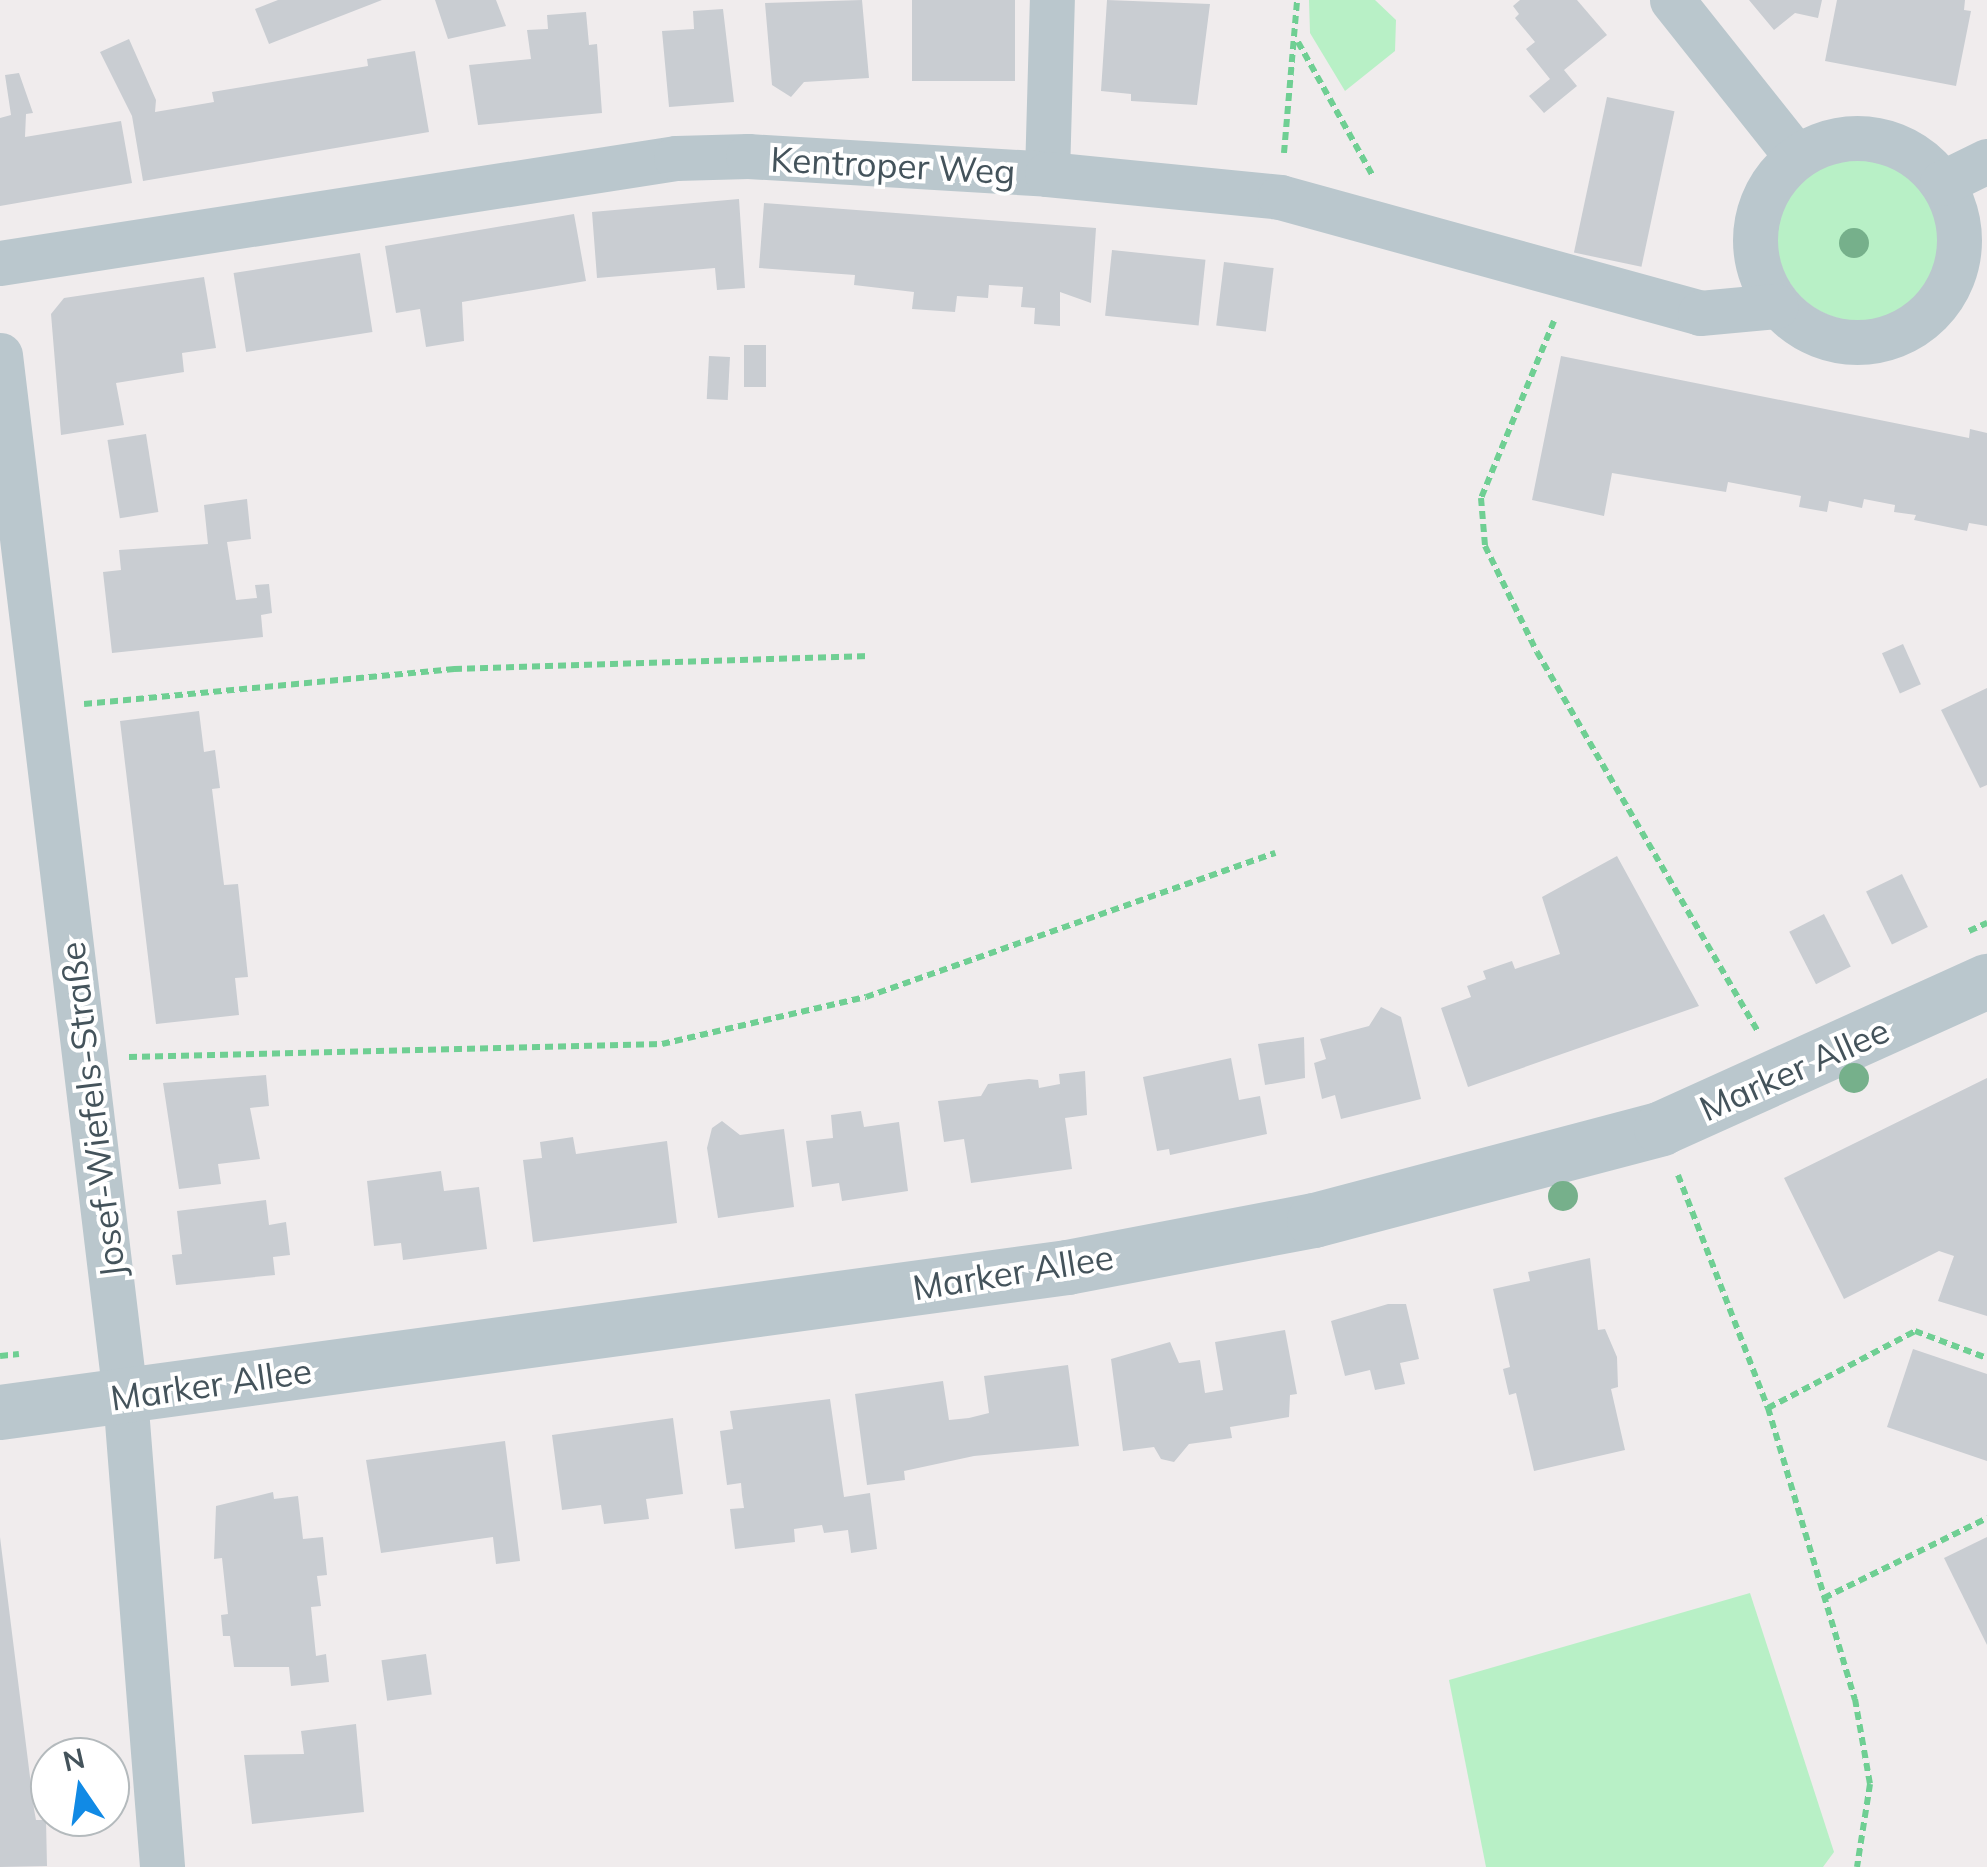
<!DOCTYPE html>
<meta charset="utf-8">
<style>
body{margin:0}
#map{position:relative;width:1987px;height:1867px;overflow:hidden;background:#f0eced;font-family:Mulish,sans-serif}
div>[style]{position:absolute}
[style*='--x']{left:calc(var(--x)*1px);top:calc(var(--y)*1px);width:calc(var(--w)*1px);rotate:calc(var(--a)*1deg)}
.green>*{inset:0;background:#b8f0c6}
.round{border-radius:50%}
.building>*{inset:0;background:#c9cdd2;transform-origin:0 0}
.path>*{height:6px;margin-top:-3px;transform-origin:0;background:repeating-linear-gradient(90deg,#6fcf93 0 8px,transparent 0 13px)}
.minor>*{height:45px;margin:-22.5px;padding:0 22.5px;transform-origin:22.5px;border-radius:22.5px;background:#bac7cd}
.minor>.ring{margin:-22.5px;padding:0;box-sizing:content-box;background:none;border:45px solid #bac7cd;border-radius:50%}
.tertiary>*{height:55px;margin:-27.5px;padding:0 27.5px;transform-origin:27.5px;border-radius:27.5px;background:#bac7cd}
.trees>*{width:30px;height:30px;margin:-15px;border-radius:50%;background:#76b08b}
span{translate:-50% -50%;white-space:nowrap;text-align:center;line-height:1.15;-webkit-text-stroke:8px #fff;paint-order:stroke}
.street-label{font-size:35px;color:#44535b}
.north{position:absolute;left:30px;top:1737px;width:100px;height:100px;box-sizing:border-box;background:#fff;border:2px solid #b4babd;border-radius:50%;rotate:347deg;font-size:28px;font-weight:700;line-height:40px;text-align:center;color:#44535b}
.north::after{content:'';display:block;margin:auto;width:35px;height:45px;background:#118ae5;clip-path:polygon(50% 0,100% 100%,50% 72%,0 100%)}
</style>
<div id="map">
<div class="green">
<div style="clip-path:polygon(1309px 0,1375px 0,1396px 20px,1395px 51px,1345px 91px,1310px 33px)"></div>
<div class="round" style="left:1777px;top:157px;width:164px;height:164px"></div>
<div style="clip-path:polygon(1750px 1593px,1834px 1852px,1823px 1867px,1486px 1867px,1449px 1680px)"></div>
</div>
<div class="building">
<div style="clip-path:polygon(278px 0,382px 0,269px 44px,255px 9px)"></div>
<div style="clip-path:polygon(435px 0,496px 0,506px 26px,448px 39px)"></div>
<div style="clip-path:polygon(862px 0,869px 78px,804px 82px,791px 97px,772px 85px,765px 3px)"></div>
<div style="left:912px;top:0;width:103px;height:81px"></div>
<div style="clip-path:polygon(1107px 0,1210px 4px,1197px 105px,1131px 101px,1131px 94px,1101px 91px)"></div>
<div style="clip-path:polygon(1520px 0,1577px 0,1607px 35px,1564px 70px,1577px 86px,1544px 113px,1529px 96px,1550px 79px,1526px 49px,1535px 42px,1515px 18px,1519px 14px,1513px 6px)"></div>
<div style="clip-path:polygon(1749px 0,1822px 0,1818px 18px,1795px 13px,1774px 30px)"></div>
<div style="clip-path:polygon(1837px 0,1965px 0,1964px 10px,1971px 11px,1956px 86px,1825px 61px)"></div>
<div style="clip-path:polygon(723px 9px,734px 102px,669px 107px,662px 31px,694px 29px,693px 11px)"></div>
<div style="clip-path:polygon(586px 12px,589px 45px,597px 44px,602px 113px,478px 125px,469px 65px,531px 59px,527px 30px,548px 29px,547px 15px)"></div>
<div style="clip-path:polygon(129px 39px,156px 100px,155px 112px,214px 102px,212px 92px,368px 66px,367px 59px,415px 51px,429px 132px,143px 181px,132px 116px,100px 52px)"></div>
<div style="clip-path:polygon(19px 73px,33px 113px,26px 114px,25px 137px,121px 121px,132px 183px,0 206px,0 118px,11px 115px,5px 75px)"></div>
<div style="left:1607px;top:97px;width:69px;height:159px;rotate:12deg"></div>
<div style="clip-path:polygon(739px 199px,745px 288px,717px 290px,715px 268px,597px 278px,592px 212px)"></div>
<div style="clip-path:polygon(764px 203px,1096px 228px,1091px 303px,1060px 292px,1060px 326px,1034px 324px,1035px 308px,1021px 307px,1023px 287px,989px 285px,988px 298px,957px 296px,955px 312px,912px 309px,914px 292px,854px 285px,855px 275px,759px 268px)"></div>
<div style="clip-path:polygon(574px 214px,586px 281px,462px 302px,464px 341px,426px 347px,420px 309px,396px 313px,385px 246px)"></div>
<div style="left:1112px;top:250px;width:94px;height:66px;rotate:6deg"></div>
<div style="left:360px;top:253px;width:80px;height:128px;rotate:81deg"></div>
<div style="left:1224px;top:262px;width:50px;height:64px;rotate:7deg"></div>
<div style="clip-path:polygon(204px 277px,216px 348px,182px 353px,184px 372px,116px 383px,124px 425px,61px 435px,51px 314px,64px 298px)"></div>
<div style="left:744px;top:345px;width:22px;height:42px"></div>
<div style="left:709px;top:356px;width:21px;height:43px;rotate:3deg"></div>
<div style="clip-path:polygon(1561px 356px,1969px 438px,1970px 429px,1987px 433px,1987px 526px,1969px 523px,1967px 531px,1914px 520px,1916px 515px,1894px 512px,1895px 505px,1864px 499px,1862px 508px,1829px 501px,1827px 512px,1799px 507px,1801px 496px,1728px 482px,1726px 492px,1612px 473px,1604px 516px,1532px 500px)"></div>
<div style="left:146px;top:434px;width:79px;height:39px;rotate:81deg"></div>
<div style="clip-path:polygon(247px 499px,251px 539px,227px 542px,236px 600px,257px 598px,255px 585px,269px 584px,272px 613px,261px 615px,263px 637px,112px 653px,103px 572px,121px 570px,119px 550px,208px 544px,204px 505px)"></div>
<div style="left:1903px;top:644px;width:44px;height:23px;rotate:66deg"></div>
<div style="clip-path:polygon(1987px 688px,1987px 785px,1980px 788px,1941px 710px)"></div>
<div style="clip-path:polygon(199px 711px,204px 752px,215px 750px,220px 788px,212px 789px,224px 885px,238px 884px,248px 977px,235px 978px,239px 1015px,156px 1024px,120px 721px)"></div>
<div style="clip-path:polygon(1617px 856px,1699px 1006px,1468px 1087px,1441px 1008px,1471px 997px,1467px 986px,1486px 979px,1483px 971px,1512px 961px,1515px 969px,1560px 954px,1542px 897px)"></div>
<div style="left:1902px;top:874px;width:59px;height:40px;rotate:64deg"></div>
<div style="left:1824px;top:914px;width:59px;height:39px;rotate:63deg"></div>
<div style="clip-path:polygon(1381px 1007px,1401px 1017px,1421px 1099px,1341px 1119px,1335px 1095px,1322px 1099px,1314px 1063px,1326px 1059px,1320px 1039px,1369px 1026px)"></div>
<div style="clip-path:polygon(1304px 1037px,1305px 1078px,1265px 1085px,1258px 1044px)"></div>
<div style="clip-path:polygon(1231px 1058px,1239px 1100px,1260px 1096px,1267px 1134px,1170px 1155px,1169px 1149px,1157px 1151px,1143px 1077px)"></div>
<div style="clip-path:polygon(1085px 1071px,1087px 1115px,1065px 1118px,1072px 1169px,971px 1183px,964px 1139px,944px 1142px,938px 1101px,981px 1096px,988px 1084px,1029px 1079px,1038px 1080px,1039px 1088px,1060px 1084px,1059px 1074px)"></div>
<div style="clip-path:polygon(266px 1075px,269px 1106px,250px 1108px,260px 1159px,218px 1164px,221px 1184px,179px 1189px,163px 1083px)"></div>
<div style="clip-path:polygon(1987px 1078px,1987px 1316px,1938px 1301px,1954px 1256px,1939px 1251px,1844px 1299px,1784px 1178px)"></div>
<div style="clip-path:polygon(861px 1111px,864px 1127px,899px 1122px,908px 1191px,842px 1201px,839px 1183px,812px 1187px,806px 1141px,833px 1138px,831px 1115px)"></div>
<div style="clip-path:polygon(722px 1121px,740px 1135px,784px 1129px,794px 1207px,718px 1218px,707px 1148px,712px 1128px)"></div>
<div style="clip-path:polygon(573px 1137px,576px 1154px,667px 1141px,677px 1223px,533px 1242px,523px 1160px,542px 1158px,540px 1142px)"></div>
<div style="clip-path:polygon(441px 1171px,444px 1191px,479px 1187px,487px 1249px,403px 1260px,401px 1243px,374px 1246px,367px 1181px)"></div>
<div style="clip-path:polygon(266px 1200px,269px 1225px,286px 1222px,290px 1255px,273px 1257px,275px 1275px,176px 1285px,172px 1255px,182px 1254px,177px 1211px)"></div>
<div style="clip-path:polygon(1590px 1258px,1598px 1330px,1605px 1329px,1617px 1357px,1618px 1387px,1611px 1389px,1625px 1450px,1534px 1471px,1516px 1393px,1509px 1395px,1503px 1369px,1510px 1367px,1493px 1289px,1530px 1281px,1528px 1272px)"></div>
<div style="clip-path:polygon(1388px 1304px,1406px 1304px,1419px 1359px,1400px 1363px,1405px 1384px,1375px 1390px,1370px 1370px,1345px 1376px,1331px 1321px)"></div>
<div style="clip-path:polygon(1285px 1330px,1297px 1394px,1290px 1395px,1289px 1417px,1230px 1427px,1232px 1438px,1189px 1444px,1174px 1462px,1161px 1459px,1154px 1447px,1123px 1451px,1111px 1359px,1170px 1342px,1179px 1363px,1200px 1360px,1205px 1393px,1223px 1390px,1215px 1342px)"></div>
<div style="clip-path:polygon(1913px 1349px,1987px 1374px,1987px 1461px,1887px 1427px)"></div>
<div style="clip-path:polygon(1068px 1365px,1079px 1446px,974px 1456px,904px 1471px,905px 1480px,867px 1485px,855px 1394px,943px 1381px,949px 1420px,969px 1418px,989px 1413px,984px 1376px)"></div>
<div style="clip-path:polygon(830px 1399px,844px 1497px,870px 1493px,877px 1549px,851px 1553px,848px 1530px,824px 1533px,822px 1525px,794px 1529px,795px 1542px,735px 1549px,730px 1509px,744px 1508px,742px 1495px,741px 1483px,727px 1485px,720px 1431px,733px 1429px,730px 1411px)"></div>
<div style="clip-path:polygon(673px 1418px,683px 1494px,646px 1499px,649px 1519px,604px 1524px,601px 1505px,562px 1510px,552px 1435px)"></div>
<div style="clip-path:polygon(505px 1441px,520px 1561px,496px 1564px,493px 1537px,381px 1553px,366px 1460px)"></div>
<div style="clip-path:polygon(273px 1492px,274px 1499px,298px 1496px,303px 1539px,323px 1537px,327px 1575px,317px 1576px,321px 1606px,311px 1607px,316px 1656px,326px 1654px,329px 1682px,291px 1686px,289px 1667px,234px 1667px,230px 1636px,223px 1636px,221px 1615px,228px 1614px,222px 1558px,214px 1559px,216px 1506px)"></div>
<div style="clip-path:polygon(0 1537px,34px 1809px,36px 1820px,46px 1820px,47px 1866px,0 1867px)"></div>
<div style="clip-path:polygon(1987px 1537px,1987px 1645px,1944px 1558px)"></div>
<div style="left:426px;top:1654px;width:41px;height:45px;rotate:82deg"></div>
<div style="clip-path:polygon(356px 1724px,364px 1812px,252px 1824px,244px 1755px,304px 1754px,301px 1731px)"></div>
</div>
<div class="path">
<div style="--x:1298;--y:42;--w:154;--a:60.8"></div>
<div style="--x:1284;--y:153;--w:154;--a:-85.1"></div>
<div style="--x:1554;--y:321;--w:191;--a:112.4"></div>
<div style="--x:1481;--y:498;--w:48;--a:85.2"></div>
<div style="--x:1485;--y:546;--w:118;--a:63.9"></div>
<div style="--x:1537;--y:652;--w:440;--a:59.8"></div>
<div style="--x:84;--y:704;--w:372;--a:-5.4"></div>
<div style="--x:454;--y:669;--w:416;--a:-1.8"></div>
<div style="--x:1969;--y:931;--w:20;--a:-24"></div>
<div style="--x:129;--y:1057;--w:533;--a:-1.4"></div>
<div style="--x:662;--y:1044;--w:209;--a:-13"></div>
<div style="--x:866;--y:997;--w:434;--a:-19.4"></div>
<div style="--x:1678;--y:1175;--w:250;--a:68.9"></div>
<div style="--x:1768;--y:1408;--w:304;--a:73.4"></div>
<div style="--x:1855;--y:1699;--w:86;--a:80"></div>
<div style="--x:1870;--y:1784;--w:84;--a:98.9"></div>
<div style="--x:0;--y:1356;--w:19;--a:-6"></div>
<div style="--x:1768;--y:1408;--w:166;--a:-27.6"></div>
<div style="--x:1915;--y:1331;--w:77;--a:20.6"></div>
<div style="--x:1824;--y:1598;--w:182;--a:-26.1"></div>
</div>
<div class="minor">
<div style="--x:1672;--y:0;--w:199;--a:51.5"></div>
<div class="ring" style="left:1755px;top:138px;width:159px;height:159px"></div>
<div style="--x:1047;--y:174;--w:174;--a:-88.4"></div>
<div style="--x:1942;--y:183;--w:50;--a:-26.1"></div>
<div style="--x:0;--y:263;--w:684;--a:-8.83"></div>
<div style="--x:676;--y:158;--w:72;--a:-1.6"></div>
<div style="--x:748;--y:156;--w:300;--a:3.4"></div>
<div style="--x:1047;--y:174;--w:234;--a:5.6"></div>
<div style="--x:1280;--y:197;--w:436;--a:15.4"></div>
<div style="--x:1700;--y:313;--w:76;--a:-5.3"></div>
<div style="--x:0;--y:355;--w:1048;--a:83.15"></div>
<div style="--x:125;--y:1396;--w:472;--a:85.5"></div>
</div>
<div class="tertiary">
<div style="--x:0;--y:1412;--w:1077;--a:-7.74"></div>
<div style="--x:1067;--y:1267;--w:251;--a:-10.8"></div>
<div style="--x:1314;--y:1220;--w:359;--a:-14.8"></div>
<div style="--x:1661;--y:1128;--w:358;--a:-24.3"></div>
</div>
<div class="trees">
<div style="left:1854px;top:243px"></div>
<div style="left:1854px;top:1078px"></div>
<div style="left:1563px;top:1196px"></div>
</div>
<div class="street-label">
<span style="left:893px;top:165px;rotate:3deg">Kentroper Weg</span>
<span style="left:1794px;top:1069px;rotate:-24deg">Marker Allee</span>
<span style="left:92px;top:1110px;rotate:-97deg">Josef-Wiefels-Straße</span>
<span style="left:1013px;top:1272px;rotate:-9deg">Marker Allee</span>
<span style="left:211px;top:1384px;rotate:-8deg">Marker Allee</span>
</div>
<div class="north">N</div>
</div>
